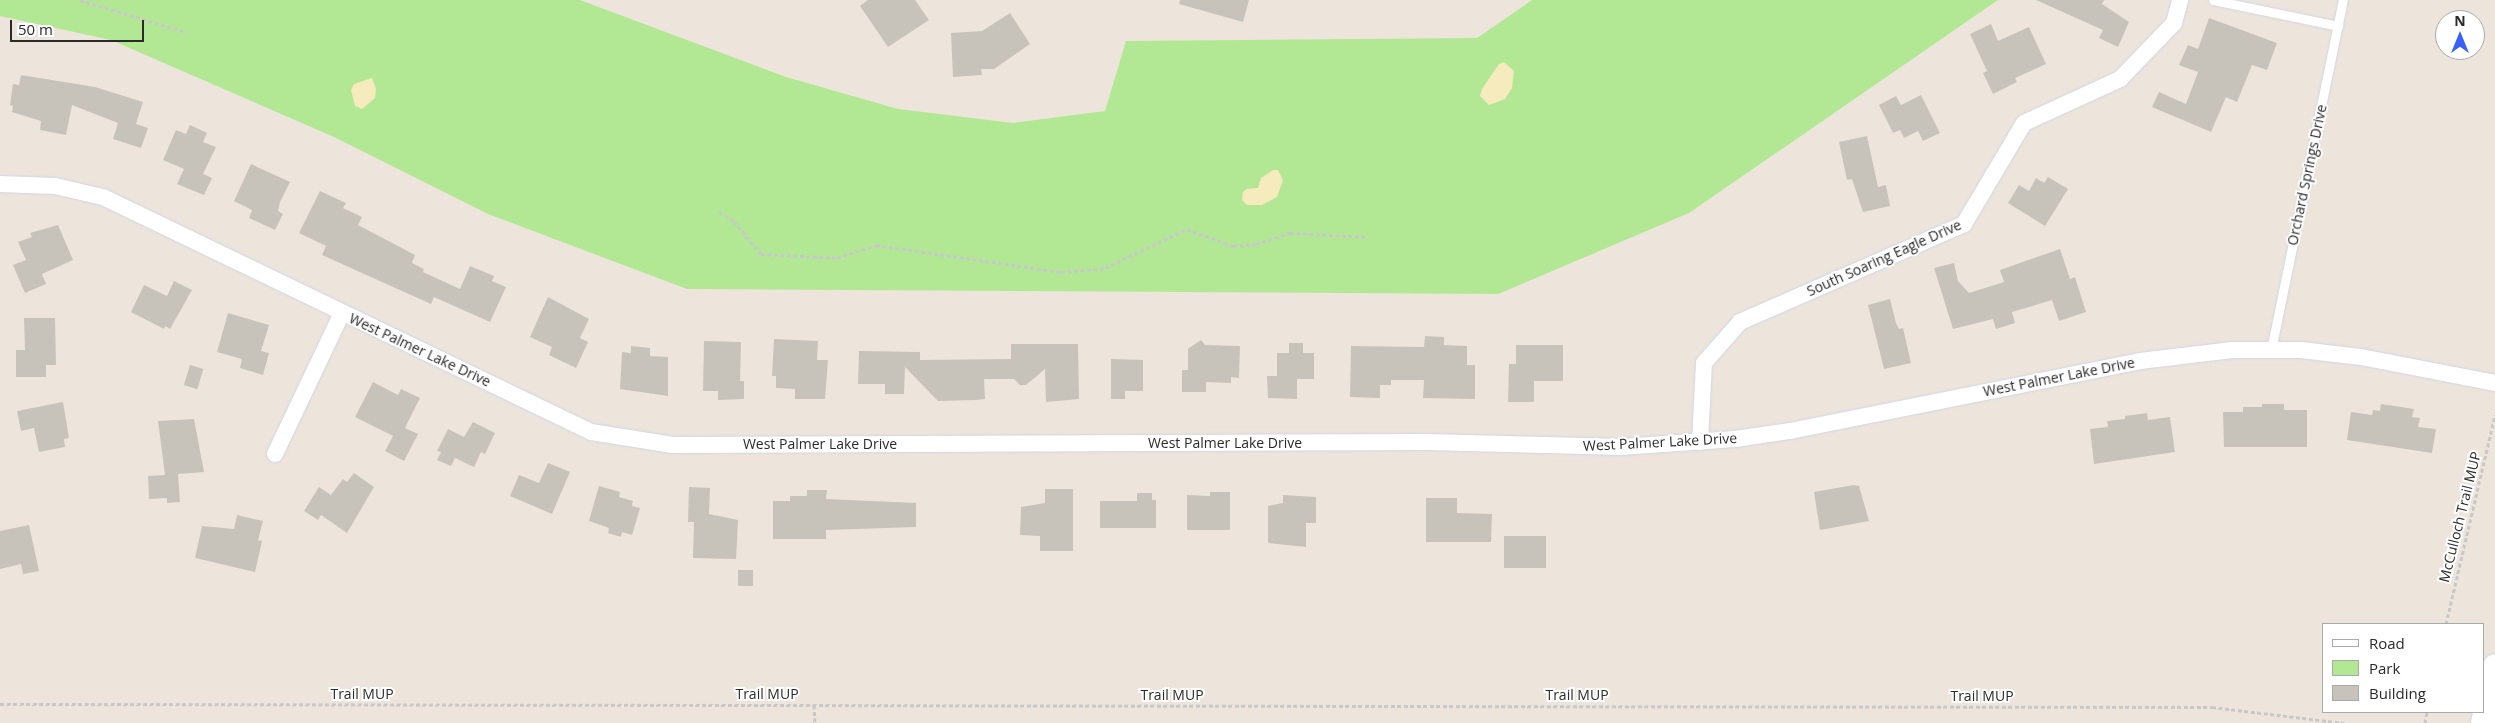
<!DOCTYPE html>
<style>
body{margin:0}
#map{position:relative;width:2495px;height:723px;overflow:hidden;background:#ede5db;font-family:"Open Sans",sans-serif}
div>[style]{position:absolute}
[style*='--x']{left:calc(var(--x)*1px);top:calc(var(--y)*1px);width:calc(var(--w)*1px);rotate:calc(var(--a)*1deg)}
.green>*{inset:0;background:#b2e894}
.sand>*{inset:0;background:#f5ebbc}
.building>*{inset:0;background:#c8c3ba;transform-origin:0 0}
.path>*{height:3px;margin-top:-1.5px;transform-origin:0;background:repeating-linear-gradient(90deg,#c8c8c8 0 4px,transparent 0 6.5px)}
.roads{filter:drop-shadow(0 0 1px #d0d5e4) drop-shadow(0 0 1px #d0d5e4)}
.service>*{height:9px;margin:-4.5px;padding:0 4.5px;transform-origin:4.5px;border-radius:4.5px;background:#fff}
.minor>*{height:16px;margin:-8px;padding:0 8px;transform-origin:8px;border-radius:8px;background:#fff}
.secondary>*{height:24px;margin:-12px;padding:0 12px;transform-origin:12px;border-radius:12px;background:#fff}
span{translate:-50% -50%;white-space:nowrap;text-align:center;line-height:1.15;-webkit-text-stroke:4px #fff;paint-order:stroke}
.street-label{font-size:14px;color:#2a2a2a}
.legend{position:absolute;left:2322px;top:623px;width:162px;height:90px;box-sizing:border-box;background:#fff;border:1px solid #aaa;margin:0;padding:6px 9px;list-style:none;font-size:15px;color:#2a2a2a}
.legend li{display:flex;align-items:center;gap:10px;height:25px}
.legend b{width:25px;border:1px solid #aaa}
.north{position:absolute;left:2435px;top:10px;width:50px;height:50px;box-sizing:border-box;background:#fff;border:1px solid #aaa;border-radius:50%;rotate:0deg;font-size:14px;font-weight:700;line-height:20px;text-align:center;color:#2a2a2a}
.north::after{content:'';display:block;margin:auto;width:18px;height:22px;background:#3760ff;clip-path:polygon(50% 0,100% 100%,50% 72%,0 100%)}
.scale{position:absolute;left:10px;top:20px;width:134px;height:22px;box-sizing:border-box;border:2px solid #2a2a2a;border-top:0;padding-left:6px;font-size:15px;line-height:18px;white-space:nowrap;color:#2a2a2a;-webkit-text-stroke:4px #fff;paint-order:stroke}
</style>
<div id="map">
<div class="green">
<div style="clip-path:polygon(0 0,580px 0,786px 77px,898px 109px,1013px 123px,1105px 111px,1126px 41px,1477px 38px,1532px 0,1998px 0,1689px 213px,1498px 294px,687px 289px,488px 214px,334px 137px,111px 40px,0 16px)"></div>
</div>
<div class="sand">
<div style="clip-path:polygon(1504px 62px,1514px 71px,1512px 88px,1505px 99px,1489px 105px,1480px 96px,1482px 89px,1499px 64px)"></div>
<div style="clip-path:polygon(372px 78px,376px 89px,375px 98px,362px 109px,355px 106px,351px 90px,354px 84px)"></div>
<div style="clip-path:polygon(1273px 170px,1278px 170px,1283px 180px,1277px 197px,1262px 205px,1247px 205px,1242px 200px,1243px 192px,1247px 189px,1258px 188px,1261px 178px)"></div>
</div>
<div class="building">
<div style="clip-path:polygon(868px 0,915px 0,929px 20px,888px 47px,860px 6px)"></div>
<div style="clip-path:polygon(1180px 0,1249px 0,1243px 22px,1179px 4px)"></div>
<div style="clip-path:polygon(2036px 0,2104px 0,2102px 4px,2129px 22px,2118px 47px,2099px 38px,2103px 30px)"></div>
<div style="clip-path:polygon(1010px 13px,1030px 44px,994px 69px,981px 69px,982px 75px,953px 77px,951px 33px,982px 31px)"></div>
<div style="clip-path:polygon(2209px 18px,2277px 43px,2267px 70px,2252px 65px,2237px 102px,2226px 97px,2211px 132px,2152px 107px,2159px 92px,2186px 104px,2198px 72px,2179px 65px,2188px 45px,2198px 49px)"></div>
<div style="clip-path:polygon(1991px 24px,1998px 41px,2029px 27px,2046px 64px,2015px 78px,2017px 82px,1993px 94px,1983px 73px,1987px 71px,1970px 34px)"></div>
<div style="clip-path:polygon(21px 75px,95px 87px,143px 102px,136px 124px,148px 128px,141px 148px,113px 139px,118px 123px,72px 105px,66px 135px,40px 130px,41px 121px,12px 112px,13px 106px,10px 105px,13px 84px,19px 85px)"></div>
<div style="clip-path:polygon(1921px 95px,1940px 133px,1923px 141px,1918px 131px,1904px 138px,1900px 130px,1893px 133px,1879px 105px,1896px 96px,1901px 105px)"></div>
<div style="clip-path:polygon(190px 125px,207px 133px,203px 142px,216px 147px,203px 174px,212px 178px,204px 195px,177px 184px,184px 169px,163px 160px,176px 130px,186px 134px)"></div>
<div style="clip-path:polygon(1867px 136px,1878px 187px,1886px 185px,1890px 206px,1863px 212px,1852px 179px,1847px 180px,1839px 142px)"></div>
<div style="clip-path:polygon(251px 164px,290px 182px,280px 202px,278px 211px,283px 214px,275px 230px,249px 218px,252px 210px,234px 201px)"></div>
<div style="clip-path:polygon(2048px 177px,2068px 189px,2045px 226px,2008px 203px,2019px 185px,2029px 191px,2036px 178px,2044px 183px)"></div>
<div style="clip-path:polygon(320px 191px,346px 203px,343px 208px,362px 217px,358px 225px,415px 255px,412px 263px,424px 269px,423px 272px,460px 289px,470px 266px,494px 276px,492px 281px,506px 287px,490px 322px,434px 297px,431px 304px,322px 255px,326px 246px,299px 233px)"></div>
<div style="clip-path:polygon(58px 225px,73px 260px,42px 274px,46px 284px,25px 293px,13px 265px,26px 260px,18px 242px,32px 237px,30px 233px)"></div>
<div style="clip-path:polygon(2060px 249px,2070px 279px,2075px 277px,2086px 312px,2059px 321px,2052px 300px,2012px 312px,2015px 323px,1996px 329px,1993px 319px,1953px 329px,1934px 268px,1954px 263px,1958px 281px,1969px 293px,2004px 282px,2000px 270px)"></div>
<div style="clip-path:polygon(174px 281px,192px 290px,170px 329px,165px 326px,164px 329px,131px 312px,144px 285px,167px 296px)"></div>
<div style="clip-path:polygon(548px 297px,589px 319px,580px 338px,588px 342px,576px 368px,549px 355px,552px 347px,530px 337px)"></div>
<div style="clip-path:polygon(1890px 299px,1896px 323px,1899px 329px,1903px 328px,1911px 363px,1884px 369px,1868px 305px)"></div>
<div style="clip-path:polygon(228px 313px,269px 325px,261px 351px,269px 353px,263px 375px,240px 368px,242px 359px,217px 352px)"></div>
<div style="clip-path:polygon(24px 318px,55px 318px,56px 365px,46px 365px,46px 377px,16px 377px,16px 350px,25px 350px)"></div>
<div style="clip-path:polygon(1425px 336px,1444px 337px,1444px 345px,1467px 346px,1467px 365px,1475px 365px,1475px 399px,1423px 398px,1424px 380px,1391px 380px,1391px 385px,1380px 385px,1380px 398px,1350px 397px,1351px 346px,1424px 347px)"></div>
<div style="clip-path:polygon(774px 339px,818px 341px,817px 360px,828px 360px,825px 399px,795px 399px,795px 389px,776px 388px,776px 376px,772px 376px)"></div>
<div style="clip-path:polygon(1201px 340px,1205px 345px,1240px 346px,1239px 378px,1231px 377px,1231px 383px,1206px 382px,1206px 392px,1182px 392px,1182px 370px,1188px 370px,1188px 349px)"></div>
<div style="clip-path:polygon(704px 341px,741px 342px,740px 381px,744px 381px,744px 399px,718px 400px,718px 391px,703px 391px)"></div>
<div style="clip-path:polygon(1289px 343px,1303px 343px,1303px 353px,1314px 353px,1314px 379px,1297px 379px,1297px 399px,1268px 398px,1267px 376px,1277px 376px,1277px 353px,1289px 353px)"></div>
<div style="clip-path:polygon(1011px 344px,1078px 344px,1079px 399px,1046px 402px,1045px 369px,1026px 385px,1020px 385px,1014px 379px,984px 379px,985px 399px,976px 400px,938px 401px,905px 367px,904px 394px,885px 394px,885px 384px,858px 384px,859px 351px,920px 352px,920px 360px,1011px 359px)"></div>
<div style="clip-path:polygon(1516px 345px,1563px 345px,1563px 381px,1534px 381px,1534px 402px,1508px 402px,1509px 364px,1516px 364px)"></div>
<div style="clip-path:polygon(631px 346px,650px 348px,650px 356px,668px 357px,668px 396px,620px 389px,622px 352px,631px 353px)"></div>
<div style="clip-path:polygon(1111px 359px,1143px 360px,1143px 391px,1125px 391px,1125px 399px,1111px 399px)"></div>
<div style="left:190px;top:365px;width:14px;height:21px;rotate:17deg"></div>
<div style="clip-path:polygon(373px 382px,398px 395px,401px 389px,420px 398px,405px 428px,418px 434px,404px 461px,385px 451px,393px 436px,355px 417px)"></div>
<div style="clip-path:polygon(63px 402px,69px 438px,64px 439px,65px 447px,39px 452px,34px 428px,21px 431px,17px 411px)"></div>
<div style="clip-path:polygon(2262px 404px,2284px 404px,2284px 410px,2307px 410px,2307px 447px,2224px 447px,2223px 412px,2243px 412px,2243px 407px,2262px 407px)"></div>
<div style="clip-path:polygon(2381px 404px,2414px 409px,2412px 417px,2420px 418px,2418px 427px,2436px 429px,2432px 453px,2347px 440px,2351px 412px,2372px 415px,2373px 410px,2380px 411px)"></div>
<div style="clip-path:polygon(2147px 413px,2148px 420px,2170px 417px,2175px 452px,2094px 464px,2090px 429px,2108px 427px,2107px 421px,2125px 419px,2125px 416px)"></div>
<div style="clip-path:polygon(194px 419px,204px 472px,178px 474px,180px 502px,167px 503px,167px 498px,149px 499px,148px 476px,165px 475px,158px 421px)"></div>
<div style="clip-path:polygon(473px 422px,495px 433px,485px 454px,481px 452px,474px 467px,455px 458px,451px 466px,437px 460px,441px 452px,437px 451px,448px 429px,464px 437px)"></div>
<div style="clip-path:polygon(548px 463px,570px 472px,552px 514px,510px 496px,519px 475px,539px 483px)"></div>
<div style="clip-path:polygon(354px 473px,374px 487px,347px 533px,321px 515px,318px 520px,304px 511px,319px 487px,331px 495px,343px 479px,347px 482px)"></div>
<div style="clip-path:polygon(1854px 485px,1859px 486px,1869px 521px,1820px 530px,1814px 492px)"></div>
<div style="clip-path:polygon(599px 486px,620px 492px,619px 497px,633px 501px,632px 506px,640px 508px,632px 535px,622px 532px,621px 537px,608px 533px,609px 528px,589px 521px)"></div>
<div style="clip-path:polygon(689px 487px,710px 488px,709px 514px,738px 520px,736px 559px,693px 558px,694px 522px,688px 522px)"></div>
<div style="clip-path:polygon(1045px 489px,1073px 489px,1073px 551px,1040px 551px,1040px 536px,1020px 535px,1021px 507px,1045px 503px)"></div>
<div style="clip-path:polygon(807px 490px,827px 490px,826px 499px,916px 503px,916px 527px,826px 530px,826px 539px,773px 539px,773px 501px,790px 501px,790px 496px,807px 496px)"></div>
<div style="clip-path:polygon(1210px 492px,1230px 492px,1230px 530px,1187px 530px,1187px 495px,1210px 496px)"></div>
<div style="clip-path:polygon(1137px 493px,1152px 493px,1152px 500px,1156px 500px,1156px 528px,1100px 528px,1100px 501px,1137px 501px)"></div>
<div style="clip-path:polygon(1283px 495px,1316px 497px,1316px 523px,1306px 523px,1306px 547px,1268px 543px,1268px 506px,1283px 503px)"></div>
<div style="clip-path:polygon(1426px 498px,1457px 498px,1457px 513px,1492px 514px,1491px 542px,1426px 542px)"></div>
<div style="clip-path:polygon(237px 515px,263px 521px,258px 540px,262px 541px,255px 572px,195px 558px,202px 526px,234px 529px)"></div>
<div style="clip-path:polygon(29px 525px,39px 571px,23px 574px,21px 564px,0 569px,0 531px)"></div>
<div style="left:1504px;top:536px;width:42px;height:32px"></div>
<div style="left:738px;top:570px;width:15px;height:16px"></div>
</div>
<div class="path">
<div style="--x:80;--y:0;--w:111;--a:16.8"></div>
<div style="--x:719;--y:212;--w:17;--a:31"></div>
<div style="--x:734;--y:221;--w:43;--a:50.7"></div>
<div style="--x:761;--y:254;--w:76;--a:3"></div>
<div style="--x:837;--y:258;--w:41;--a:-18.4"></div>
<div style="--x:876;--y:245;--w:187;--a:8.3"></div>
<div style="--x:1061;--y:272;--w:44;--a:-5.2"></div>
<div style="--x:1105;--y:268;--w:91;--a:-25.4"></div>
<div style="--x:1187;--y:229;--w:49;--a:20.3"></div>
<div style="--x:1233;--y:246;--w:23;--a:-5"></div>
<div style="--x:1256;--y:244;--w:36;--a:-18"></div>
<div style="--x:1290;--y:233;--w:78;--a:2.9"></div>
<div style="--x:2446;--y:624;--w:215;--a:-76.8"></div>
<div style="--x:0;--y:704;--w:2212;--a:0.08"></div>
<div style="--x:2212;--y:707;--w:133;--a:6.9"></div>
<div style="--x:814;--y:705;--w:18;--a:87"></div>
<div style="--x:2425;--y:723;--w:11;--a:-80"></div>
</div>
<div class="roads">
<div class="service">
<div style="--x:2213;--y:0;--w:128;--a:11.7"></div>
<div style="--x:2271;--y:350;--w:357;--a:-78.4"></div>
</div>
<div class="minor">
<div style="--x:0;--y:184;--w:55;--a:2.1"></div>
<div style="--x:55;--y:186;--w:49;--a:12.9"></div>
<div style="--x:103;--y:197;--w:542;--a:25.71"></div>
<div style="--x:591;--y:432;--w:83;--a:9"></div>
<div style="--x:673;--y:445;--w:754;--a:-0.23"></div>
<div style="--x:1427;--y:442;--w:194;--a:1.5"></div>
<div style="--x:1621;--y:447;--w:114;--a:-4"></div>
<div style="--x:1735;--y:439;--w:56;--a:-8.3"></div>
<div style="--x:1790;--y:431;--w:357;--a:-11.3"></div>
<div style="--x:2140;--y:361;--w:93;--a:-6.8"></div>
<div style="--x:2232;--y:350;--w:69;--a:0"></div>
<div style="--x:2301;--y:350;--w:60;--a:6.7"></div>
<div style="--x:2361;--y:357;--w:136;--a:11"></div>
<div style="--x:1700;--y:442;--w:79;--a:-87.1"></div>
<div style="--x:1704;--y:363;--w:55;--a:-48.7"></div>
<div style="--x:1740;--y:322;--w:244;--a:-23.6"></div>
<div style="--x:1964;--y:224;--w:117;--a:-59.3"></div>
<div style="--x:2024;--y:123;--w:106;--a:-24.6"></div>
<div style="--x:2120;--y:79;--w:78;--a:-46"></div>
<div style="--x:2174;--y:23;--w:24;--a:-75"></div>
<div style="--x:275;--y:454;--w:156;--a:-64.6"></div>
</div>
<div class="secondary">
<div style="--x:2483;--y:723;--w:58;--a:-78.1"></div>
</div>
</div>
<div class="street-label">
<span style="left:2307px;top:175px;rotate:-78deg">Orchard Springs Drive</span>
<span style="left:1884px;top:258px;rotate:-24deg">South Soaring Eagle Drive</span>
<span style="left:420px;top:350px;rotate:25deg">West Palmer Lake Drive</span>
<span style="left:2059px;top:377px;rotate:-11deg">West Palmer Lake Drive</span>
<span style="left:1660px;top:442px;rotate:-3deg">West Palmer Lake Drive</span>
<span style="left:1225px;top:443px">West Palmer Lake Drive</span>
<span style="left:820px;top:444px">West Palmer Lake Drive</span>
<span style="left:2460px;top:517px;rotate:-76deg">McCulloch Trail MUP</span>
<span style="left:362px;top:694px">Trail MUP</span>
<span style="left:767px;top:694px">Trail MUP</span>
<span style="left:1172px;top:695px">Trail MUP</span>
<span style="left:1577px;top:695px">Trail MUP</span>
<span style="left:1982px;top:696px">Trail MUP</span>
</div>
<ul class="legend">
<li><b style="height:6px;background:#fff"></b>Road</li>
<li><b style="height:14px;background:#b2e894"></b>Park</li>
<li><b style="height:14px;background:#c8c3ba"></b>Building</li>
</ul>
<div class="north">N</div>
<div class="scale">50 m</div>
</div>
